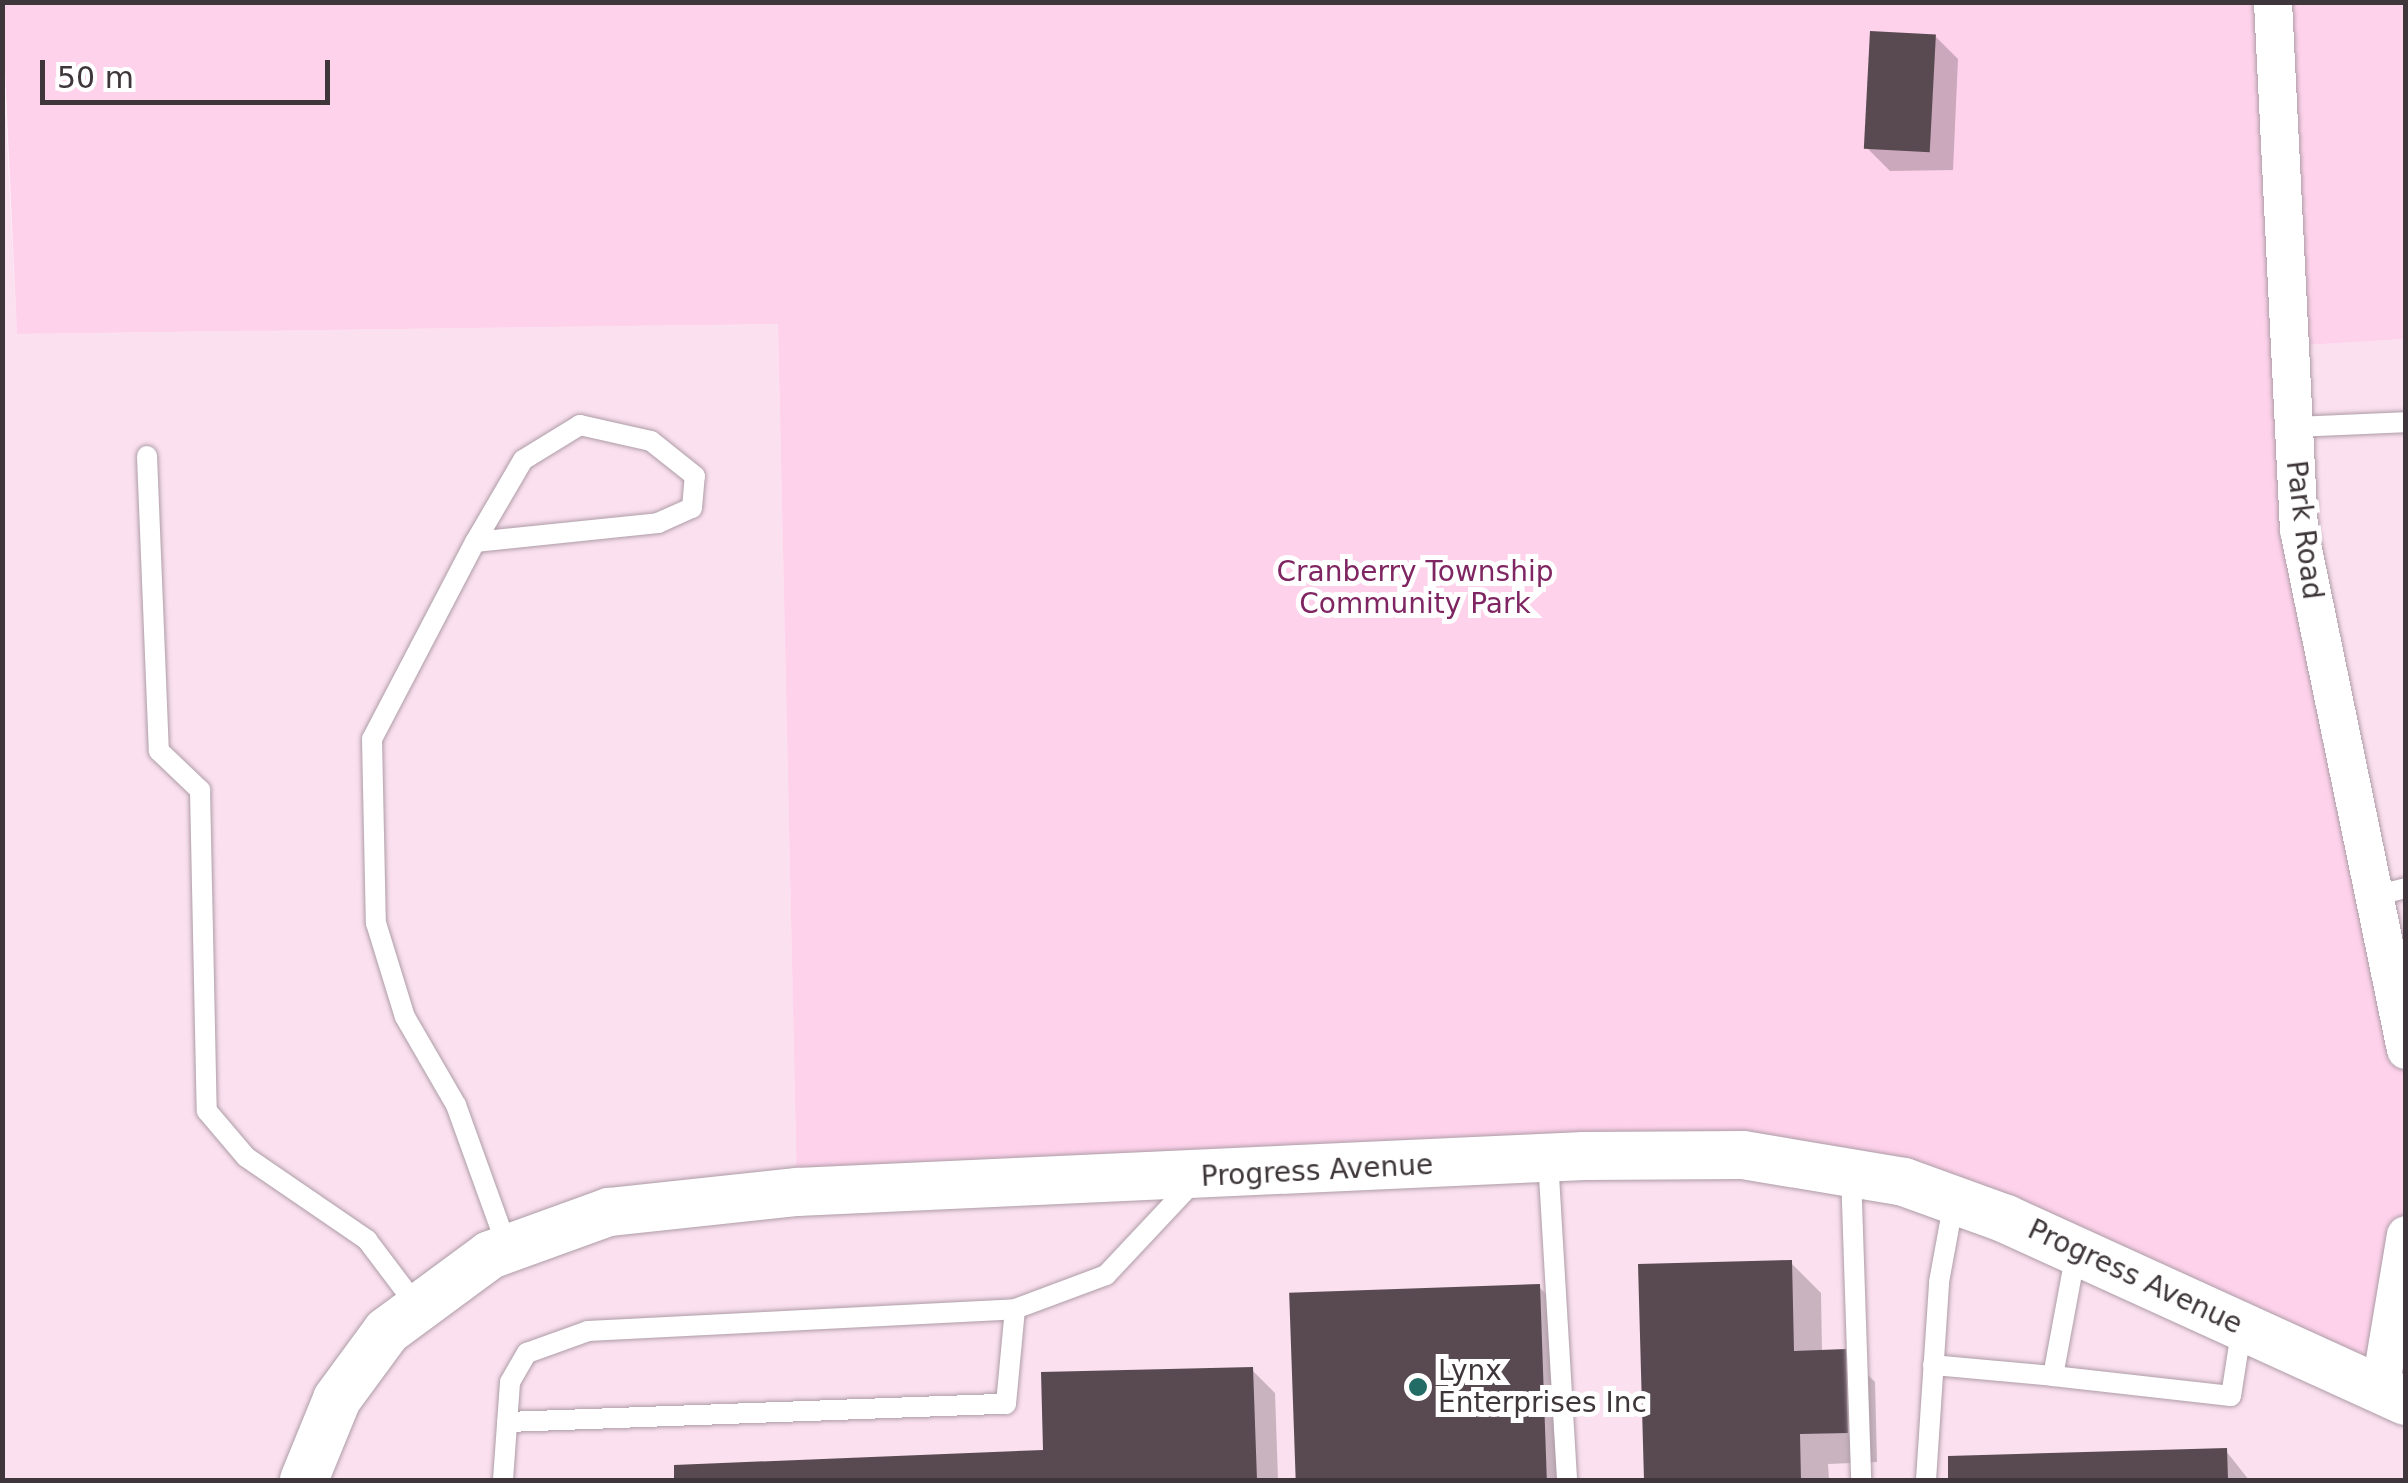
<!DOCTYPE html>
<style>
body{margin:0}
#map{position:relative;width:2408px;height:1483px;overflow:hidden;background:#feeff7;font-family:"DejaVu Sans",sans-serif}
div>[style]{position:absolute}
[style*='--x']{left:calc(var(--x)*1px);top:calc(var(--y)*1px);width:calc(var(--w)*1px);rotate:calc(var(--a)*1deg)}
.built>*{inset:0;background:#fbe0ef}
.green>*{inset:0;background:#fed2eb}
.shadow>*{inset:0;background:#0003}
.building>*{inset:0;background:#594a52;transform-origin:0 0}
.roads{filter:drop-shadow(0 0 2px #ad9ca6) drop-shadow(0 0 2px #ad9ca6)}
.service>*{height:20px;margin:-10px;padding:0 10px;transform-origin:10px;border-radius:10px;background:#fff}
.minor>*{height:38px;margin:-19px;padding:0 19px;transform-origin:19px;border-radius:19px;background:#fff}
.tertiary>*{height:48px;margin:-24px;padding:0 24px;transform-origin:24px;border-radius:24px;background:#fff}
.dots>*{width:28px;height:28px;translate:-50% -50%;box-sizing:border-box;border:5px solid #fff;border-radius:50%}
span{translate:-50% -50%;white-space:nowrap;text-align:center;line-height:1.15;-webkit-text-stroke:10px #fff;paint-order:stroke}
.street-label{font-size:28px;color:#3e363a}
.park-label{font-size:28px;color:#7f2562}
.poi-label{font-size:28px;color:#3e363a}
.left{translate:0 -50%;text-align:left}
.frame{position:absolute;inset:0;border:5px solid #3e363a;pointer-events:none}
.scale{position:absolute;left:40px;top:60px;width:290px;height:45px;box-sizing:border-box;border:5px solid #3e363a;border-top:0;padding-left:12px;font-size:30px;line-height:35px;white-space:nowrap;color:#3e363a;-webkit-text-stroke:8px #fff;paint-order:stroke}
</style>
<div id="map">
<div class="built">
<div style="clip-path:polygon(2px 45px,17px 334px,778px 324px,797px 1192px,1584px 1156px,2405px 1235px,2405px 1480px,3px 1480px)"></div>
<div style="clip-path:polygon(2405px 339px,2405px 1050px,2304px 563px,2289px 346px)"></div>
</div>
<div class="green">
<div style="clip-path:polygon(2px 3px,2405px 3px,2405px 339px,2290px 346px,2311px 597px,2405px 1050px,2405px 1235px,2380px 1390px,1851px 1170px,797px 1192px,778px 324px,17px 334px)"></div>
</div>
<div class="shadow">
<div style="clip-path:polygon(1935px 36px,1958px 59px,1953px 170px,1890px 171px,1867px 148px)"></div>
<div style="clip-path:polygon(1791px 1263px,1821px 1293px,1822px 1352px,1845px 1352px,1875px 1382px,1877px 1462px,1828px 1464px,1829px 1480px,1647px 1480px,1641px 1267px)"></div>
<div style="clip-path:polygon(1539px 1287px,1562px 1310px,1568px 1480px,1298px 1480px,1291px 1296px)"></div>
<div style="clip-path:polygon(1252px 1370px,1275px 1393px,1278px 1480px,677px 1480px,676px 1468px,1046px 1452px)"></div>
<div style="clip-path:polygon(2226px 1451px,2249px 1480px,1951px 1480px,1950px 1459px)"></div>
</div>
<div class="building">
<div style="left:1870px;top:31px;width:66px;height:118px;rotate:3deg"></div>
<div style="clip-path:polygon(1792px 1260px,1794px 1351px,1846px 1349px,1848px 1433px,1800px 1434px,1801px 1480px,1644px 1480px,1638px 1264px)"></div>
<div style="left:1540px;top:1284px;width:196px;height:251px;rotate:88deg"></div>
<div style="clip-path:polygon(1253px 1367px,1257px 1480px,674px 1480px,674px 1465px,1043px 1450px,1041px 1372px)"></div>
<div style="clip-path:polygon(2227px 1448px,2228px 1480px,1948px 1480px,1948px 1456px)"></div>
</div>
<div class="roads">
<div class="service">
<div style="--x:2293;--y:427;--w:113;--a:-2.5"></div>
<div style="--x:147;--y:456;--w:295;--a:87.7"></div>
<div style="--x:159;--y:751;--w:57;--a:43.6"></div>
<div style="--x:200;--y:790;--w:321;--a:88.8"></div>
<div style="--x:207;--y:1111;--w:60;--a:49.7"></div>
<div style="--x:246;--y:1157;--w:147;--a:34.4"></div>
<div style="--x:367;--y:1240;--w:83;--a:52.9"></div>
<div style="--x:475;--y:542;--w:184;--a:-5.9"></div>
<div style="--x:658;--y:523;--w:37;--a:-24"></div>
<div style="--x:692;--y:508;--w:32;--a:-85"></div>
<div style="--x:695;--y:476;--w:56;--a:-141.5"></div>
<div style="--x:651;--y:441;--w:73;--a:-167.3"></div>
<div style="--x:580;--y:425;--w:67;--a:148.4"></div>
<div style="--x:523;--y:460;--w:95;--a:120.3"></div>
<div style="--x:475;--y:542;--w:222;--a:117.6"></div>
<div style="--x:372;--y:739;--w:184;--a:88.8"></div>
<div style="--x:376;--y:923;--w:98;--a:72.9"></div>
<div style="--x:405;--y:1017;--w:102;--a:59.9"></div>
<div style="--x:456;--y:1105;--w:151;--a:70.2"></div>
<div style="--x:2374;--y:896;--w:33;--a:-14"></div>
<div style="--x:1548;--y:1159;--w:322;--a:86.6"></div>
<div style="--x:1851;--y:1172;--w:308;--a:88.1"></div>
<div style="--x:1933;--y:1365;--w:121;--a:5.2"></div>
<div style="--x:2053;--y:1376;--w:126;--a:-79.5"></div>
<div style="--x:2053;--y:1376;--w:179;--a:6.4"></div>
<div style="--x:2231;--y:1396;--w:71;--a:-81.1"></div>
<div style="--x:507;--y:1422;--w:499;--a:-2.1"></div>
<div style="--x:1006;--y:1404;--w:95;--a:-84.6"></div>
<div style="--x:503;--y:1480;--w:98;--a:-85.9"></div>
<div style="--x:510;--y:1382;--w:34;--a:-60"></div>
<div style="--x:527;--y:1353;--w:65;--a:-19.8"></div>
<div style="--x:588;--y:1331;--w:428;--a:-2.9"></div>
<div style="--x:1015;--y:1309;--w:97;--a:-20.5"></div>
<div style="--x:1106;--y:1275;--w:132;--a:-46.8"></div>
<div style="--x:1926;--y:1480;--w:198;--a:-86.2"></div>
<div style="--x:1939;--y:1282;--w:83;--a:-79.6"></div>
</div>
<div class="minor">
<div style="--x:2273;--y:2;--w:529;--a:87.18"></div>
<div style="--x:2299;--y:530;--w:531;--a:78.37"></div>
<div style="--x:2380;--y:1390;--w:157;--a:-80.5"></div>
</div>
<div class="tertiary">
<div style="--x:304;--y:1480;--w:87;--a:-67.8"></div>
<div style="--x:337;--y:1399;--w:84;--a:-53.7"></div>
<div style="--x:387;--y:1331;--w:128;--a:-36.4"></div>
<div style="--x:490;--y:1255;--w:127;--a:-19.9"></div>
<div style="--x:609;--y:1212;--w:189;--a:-6.1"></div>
<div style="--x:797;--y:1192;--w:788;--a:-2.62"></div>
<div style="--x:1584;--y:1156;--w:159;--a:-0.4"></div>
<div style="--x:1743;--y:1155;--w:163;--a:9.5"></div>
<div style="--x:1904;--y:1182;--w:109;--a:19.9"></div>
<div style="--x:2006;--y:1219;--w:439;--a:24.5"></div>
</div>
</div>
<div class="dots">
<div style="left:1418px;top:1387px;background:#236c65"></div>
</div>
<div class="street-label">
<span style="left:2304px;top:530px;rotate:83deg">Park Road</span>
<span style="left:1317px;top:1171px;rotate:-3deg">Progress Avenue</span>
<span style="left:2135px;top:1277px;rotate:25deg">Progress Avenue</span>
</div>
<div class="park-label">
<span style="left:1415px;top:588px">Cranberry Township<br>Community Park</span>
</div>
<div class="poi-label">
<span class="left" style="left:1438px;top:1387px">Lynx<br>Enterprises Inc</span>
</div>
<div class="frame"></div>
<div class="scale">50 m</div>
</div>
